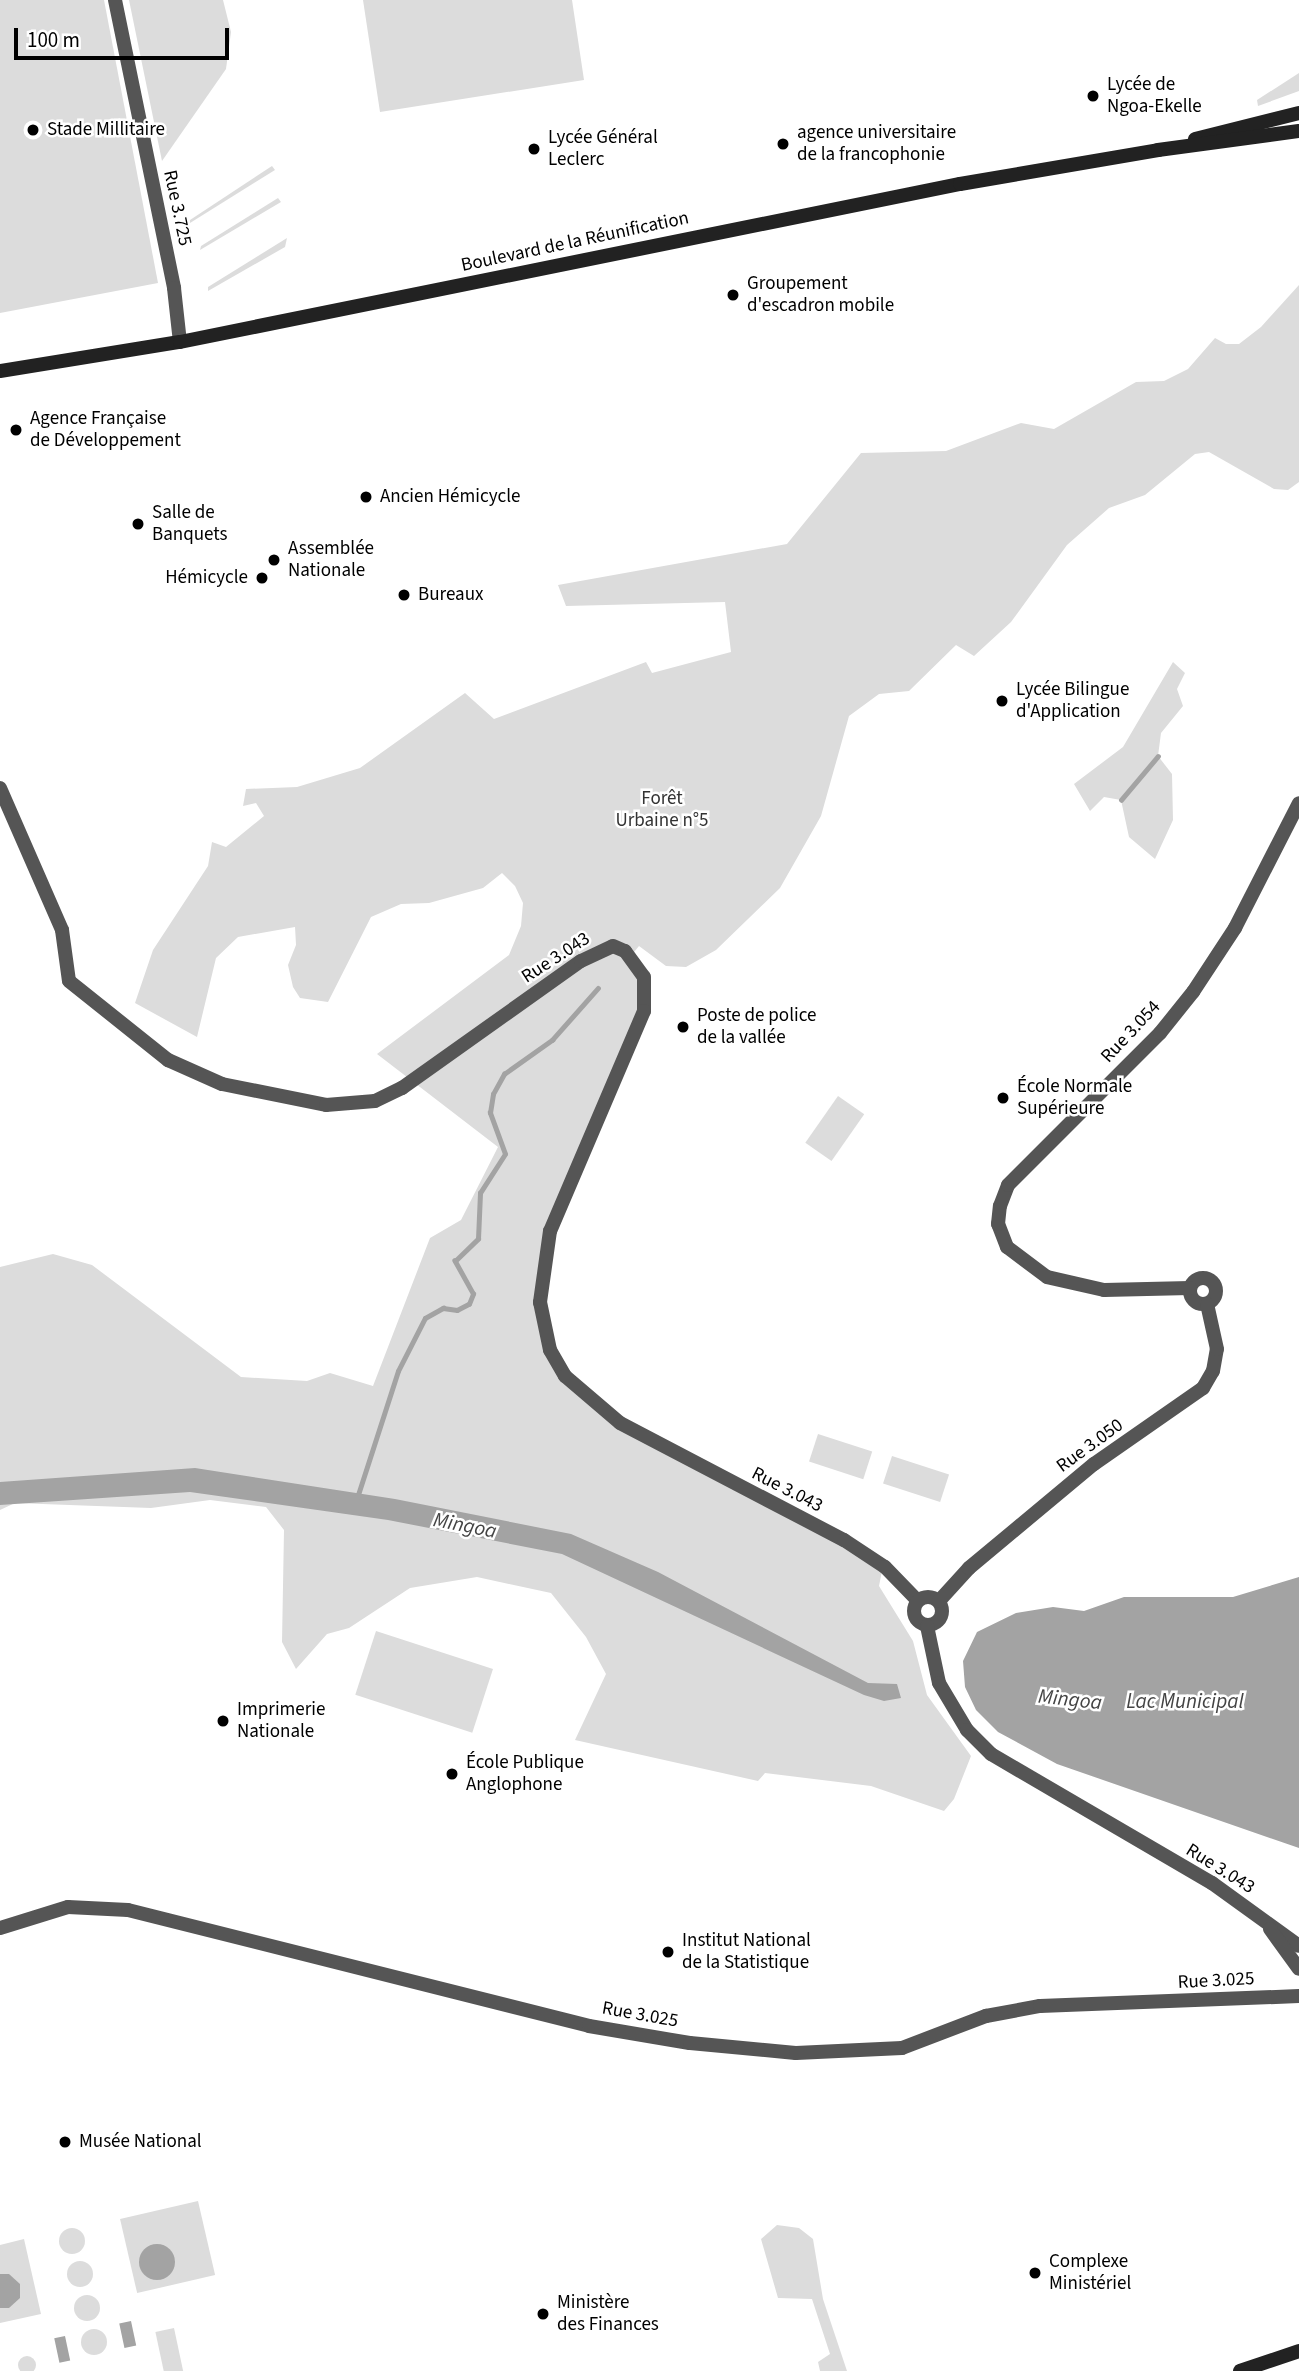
<!DOCTYPE html>
<meta charset="utf-8">
<style>
body{margin:0}
#map{position:relative;width:1299px;height:2371px;overflow:hidden;background:#fff;font-family:"Source Sans 3",sans-serif}
div>[style]{position:absolute}
[style*='--x']{left:calc(var(--x)*1px);top:calc(var(--y)*1px);width:calc(var(--w)*1px);rotate:calc(var(--a)*1deg)}
.green>*{inset:0;background:#dcdcdc;transform-origin:0 0}
.round{border-radius:50%}
.water>*{inset:0;background:#a3a3a3;transform-origin:0 0}
.stream>*{height:4.5px;margin:-2.25px;padding:0 2.25px;transform-origin:2.25px;border-radius:2.25px;background:#a3a3a3}
.tertiary>*{height:14px;margin:-7px;padding:0 7px;transform-origin:7px;border-radius:7px;background:#555}
.tertiary>.ring{margin:-7px;padding:0;box-sizing:content-box;background:none;border:14px solid #555;border-radius:50%}
.secondary>*{height:14px;margin:-7px;padding:0 7px;transform-origin:7px;border-radius:7px;background:#222}
.dots>*{width:19px;height:19px;translate:-50% -50%;box-sizing:border-box;border:4px solid #fff;border-radius:50%}
span{translate:-50% -50%;white-space:nowrap;text-align:center;line-height:1.15;-webkit-text-stroke:5px #fff;paint-order:stroke}
.poi-label{font-size:19px;color:#000}
.left{translate:0 -50%;text-align:left}
.right{translate:-100% -50%;text-align:right}
.street-label{font-size:19px;color:#000}
.park-label{font-size:19px;color:#333}
.water-label{font-size:21px;color:#444;font-style:italic}
.scale{position:absolute;left:14px;top:28px;width:215px;height:32px;box-sizing:border-box;border:4px solid #000;border-top:0;padding-left:9px;font-size:21px;line-height:24px;white-space:nowrap;color:#000;-webkit-text-stroke:5px #fff;paint-order:stroke}
</style>
<div id="map">
<div class="green">
<div style="clip-path:polygon(0 0,104px 0,158px 283px,0 313px)"></div>
<div style="clip-path:polygon(129px 0,223px 0,231px 32px,226px 69px,162px 161px)"></div>
<div style="clip-path:polygon(363px 0,572px 0,584px 80px,380px 112px)"></div>
<div style="clip-path:polygon(1299px 73px,1299px 91px,1258px 106px,1257px 100px)"></div>
<div style="clip-path:polygon(272px 166px,275px 170px,190px 223px,190px 220px)"></div>
<div style="clip-path:polygon(278px 198px,281px 202px,200px 250px,201px 246px)"></div>
<div style="clip-path:polygon(287px 238px,285px 247px,208px 291px,208px 287px)"></div>
<div style="clip-path:polygon(1299px 285px,1299px 482px,1288px 490px,1274px 489px,1209px 452px,1195px 454px,1145px 495px,1109px 508px,1067px 545px,1011px 622px,974px 656px,956px 645px,909px 691px,879px 694px,849px 716px,821px 816px,780px 888px,716px 950px,686px 967px,666px 966px,639px 946px,630px 957px,644px 998px,567px 1185px,542px 1274px,551px 1350px,591px 1400px,883px 1566px,879px 1586px,913px 1641px,927px 1695px,971px 1756px,954px 1799px,944px 1811px,871px 1786px,765px 1773px,758px 1781px,575px 1740px,606px 1674px,586px 1637px,551px 1593px,477px 1577px,410px 1588px,349px 1628px,327px 1634px,296px 1669px,282px 1642px,284px 1530px,266px 1507px,210px 1500px,151px 1508px,15px 1503px,0 1510px,0 1267px,53px 1254px,92px 1265px,241px 1377px,307px 1381px,330px 1373px,373px 1386px,430px 1238px,461px 1220px,498px 1147px,377px 1054px,509px 955px,521px 926px,523px 903px,515px 886px,502px 873px,483px 888px,429px 903px,401px 904px,371px 917px,328px 1002px,300px 998px,293px 987px,288px 965px,296px 945px,295px 927px,238px 937px,216px 958px,197px 1037px,135px 1003px,153px 950px,208px 866px,212px 842px,226px 847px,264px 816px,256px 803px,243px 806px,246px 789px,297px 787px,360px 768px,465px 693px,494px 719px,646px 662px,652px 673px,731px 652px,725px 602px,566px 606px,558px 585px,787px 544px,861px 453px,946px 451px,1021px 423px,1054px 429px,1136px 382px,1164px 381px,1188px 369px,1215px 338px,1226px 344px,1239px 344px,1261px 327px)"></div>
<div style="clip-path:polygon(1173px 662px,1185px 673px,1177px 689px,1183px 706px,1161px 733px,1158px 756px,1172px 774px,1173px 820px,1155px 859px,1129px 837px,1121px 800px,1104px 797px,1090px 811px,1074px 784px,1123px 747px)"></div>
<div style="left:838px;top:1096px;width:32px;height:57px;rotate:35deg"></div>
<div style="left:818px;top:1434px;width:57px;height:29px;rotate:18deg"></div>
<div style="left:892px;top:1456px;width:60px;height:29px;rotate:18deg"></div>
<div style="left:376px;top:1631px;width:123px;height:67px;rotate:18deg"></div>
<div style="left:198px;top:2201px;width:76px;height:80px;rotate:77deg"></div>
<div style="clip-path:polygon(777px 2225px,799px 2228px,813px 2239px,823px 2299px,847px 2371px,820px 2371px,818px 2362px,830px 2354px,812px 2299px,778px 2298px,761px 2239px)"></div>
<div class="round" style="left:59px;top:2228px;width:26px;height:26px"></div>
<div style="clip-path:polygon(24px 2239px,41px 2314px,0 2323px,0 2245px)"></div>
<div class="round" style="left:67px;top:2261px;width:26px;height:26px"></div>
<div class="round" style="left:74px;top:2295px;width:26px;height:26px"></div>
<div style="left:174px;top:2328px;width:44px;height:19px;rotate:78deg"></div>
<div class="round" style="left:81px;top:2329px;width:26px;height:26px"></div>
<div class="round" style="left:18px;top:2356px;width:18px;height:18px"></div>
</div>
<div class="water">
<div style="clip-path:polygon(195px 1468px,395px 1499px,571px 1534px,658px 1572px,868px 1683px,897px 1684px,901px 1698px,884px 1701px,864px 1695px,562px 1554px,388px 1520px,190px 1492px,0 1505px,0 1482px)"></div>
<div style="clip-path:polygon(1299px 1577px,1299px 1848px,1057px 1764px,998px 1732px,976px 1710px,965px 1687px,963px 1661px,977px 1632px,1016px 1613px,1053px 1607px,1084px 1611px,1124px 1597px,1233px 1597px)"></div>
<div class="round" style="left:139px;top:2244px;width:36px;height:36px"></div>
<div style="clip-path:polygon(0 2274px,9px 2274px,20px 2284px,20px 2298px,9px 2308px,0 2308px)"></div>
<div style="left:131px;top:2321px;width:25px;height:12px;rotate:78deg"></div>
<div style="left:65px;top:2336px;width:25px;height:11px;rotate:78deg"></div>
</div>
<div class="stream">
<div style="--x:1121;--y:800;--w:57;--a:-49.9"></div>
<div style="--x:357;--y:1498;--w:133;--a:-72.1"></div>
<div style="--x:398;--y:1371;--w:59;--a:-63"></div>
<div style="--x:425;--y:1318;--w:21;--a:-29"></div>
<div style="--x:443;--y:1308;--w:14;--a:8"></div>
<div style="--x:457;--y:1310;--w:13;--a:-27"></div>
<div style="--x:469;--y:1304;--w:11;--a:-68"></div>
<div style="--x:473;--y:1294;--w:38;--a:-119"></div>
<div style="--x:455;--y:1261;--w:32;--a:-44"></div>
<div style="--x:478;--y:1239;--w:46;--a:-87.5"></div>
<div style="--x:480;--y:1193;--w:46;--a:-57.3"></div>
<div style="--x:505;--y:1154;--w:44;--a:-110.1"></div>
<div style="--x:490;--y:1113;--w:19;--a:-81"></div>
<div style="--x:493;--y:1094;--w:23;--a:-61"></div>
<div style="--x:504;--y:1074;--w:59;--a:-35.3"></div>
<div style="--x:552;--y:1040;--w:69;--a:-48.5"></div>
</div>
<div class="tertiary">
<div style="--x:115;--y:0;--w:294;--a:78.4"></div>
<div style="--x:174;--y:288;--w:54;--a:83.7"></div>
<div style="--x:0;--y:788;--w:155;--a:66.4"></div>
<div style="--x:62;--y:930;--w:51;--a:82.2"></div>
<div style="--x:69;--y:981;--w:127;--a:38.6"></div>
<div style="--x:168;--y:1060;--w:59;--a:24"></div>
<div style="--x:222;--y:1084;--w:106;--a:11.4"></div>
<div style="--x:326;--y:1105;--w:49;--a:-4.7"></div>
<div style="--x:375;--y:1101;--w:30;--a:-26"></div>
<div style="--x:402;--y:1088;--w:219;--a:-35.4"></div>
<div style="--x:581;--y:961;--w:35;--a:-25"></div>
<div style="--x:613;--y:946;--w:13;--a:23"></div>
<div style="--x:625;--y:951;--w:32;--a:54"></div>
<div style="--x:644;--y:977;--w:34;--a:90"></div>
<div style="--x:644;--y:1011;--w:239;--a:113.1"></div>
<div style="--x:550;--y:1231;--w:72;--a:98"></div>
<div style="--x:540;--y:1302;--w:49;--a:78.2"></div>
<div style="--x:550;--y:1350;--w:30;--a:60"></div>
<div style="--x:565;--y:1376;--w:72;--a:40.5"></div>
<div style="--x:620;--y:1423;--w:253;--a:27.6"></div>
<div style="--x:844;--y:1540;--w:49;--a:33.4"></div>
<div style="--x:885;--y:1567;--w:47;--a:45.9"></div>
<div class="ring" style="left:1190px;top:1278px;width:12px;height:12px"></div>
<div style="--x:1190;--y:1288;--w:86;--a:178.7"></div>
<div style="--x:1104;--y:1290;--w:58;--a:-167.2"></div>
<div style="--x:1047;--y:1277;--w:50;--a:-143.1"></div>
<div style="--x:1007;--y:1247;--w:25;--a:-111"></div>
<div style="--x:998;--y:1224;--w:18;--a:-84"></div>
<div style="--x:1000;--y:1206;--w:22;--a:-69"></div>
<div style="--x:1008;--y:1185;--w:215;--a:-45"></div>
<div style="--x:1160;--y:1033;--w:53;--a:-51.2"></div>
<div style="--x:1193;--y:992;--w:77;--a:-56.7"></div>
<div style="--x:1235;--y:928;--w:140;--a:-62.9"></div>
<div class="ring" style="left:914px;top:1597px;width:14px;height:14px"></div>
<div style="--x:939;--y:1601;--w:45;--a:-47.7"></div>
<div style="--x:969;--y:1568;--w:163;--a:-39.8"></div>
<div style="--x:1094;--y:1464;--w:133;--a:-34.9"></div>
<div style="--x:1203;--y:1388;--w:20;--a:-60"></div>
<div style="--x:1213;--y:1371;--w:22;--a:-80"></div>
<div style="--x:1217;--y:1349;--w:46;--a:-102.5"></div>
<div style="--x:927;--y:1626;--w:58;--a:78.1"></div>
<div style="--x:939;--y:1683;--w:55;--a:59.2"></div>
<div style="--x:967;--y:1730;--w:34;--a:45"></div>
<div style="--x:991;--y:1754;--w:256;--a:30.3"></div>
<div style="--x:1212;--y:1883;--w:107;--a:35.9"></div>
<div style="--x:0;--y:1928;--w:71;--a:-17.2"></div>
<div style="--x:68;--y:1907;--w:60;--a:2.9"></div>
<div style="--x:128;--y:1910;--w:475;--a:14.1"></div>
<div style="--x:589;--y:2026;--w:102;--a:9.6"></div>
<div style="--x:690;--y:2043;--w:106;--a:5.4"></div>
<div style="--x:796;--y:2053;--w:106;--a:-2.7"></div>
<div style="--x:902;--y:2048;--w:90;--a:-20.9"></div>
<div style="--x:986;--y:2016;--w:55;--a:-10.5"></div>
<div style="--x:1040;--y:2006;--w:259;--a:-2.2"></div>
<div style="--x:1270;--y:1929;--w:49;--a:54.1"></div>
</div>
<div class="secondary">
<div style="--x:1195;--y:139;--w:107;--a:-14"></div>
<div style="--x:0;--y:371;--w:182;--a:-9.2"></div>
<div style="--x:180;--y:342;--w:796;--a:-11.45"></div>
<div style="--x:960;--y:184;--w:201;--a:-9.7"></div>
<div style="--x:1158;--y:150;--w:142;--a:-7.7"></div>
<div style="--x:1240;--y:2371;--w:62;--a:-18.7"></div>
</div>
<div class="dots">
<div style="left:1093px;top:96px;background:#000"></div>
<div style="left:33px;top:130px;background:#000"></div>
<div style="left:783px;top:144px;background:#000"></div>
<div style="left:534px;top:149px;background:#000"></div>
<div style="left:733px;top:295px;background:#000"></div>
<div style="left:16px;top:430px;background:#000"></div>
<div style="left:366px;top:497px;background:#000"></div>
<div style="left:138px;top:524px;background:#000"></div>
<div style="left:274px;top:560px;background:#000"></div>
<div style="left:262px;top:578px;background:#000"></div>
<div style="left:404px;top:595px;background:#000"></div>
<div style="left:1002px;top:701px;background:#000"></div>
<div style="left:683px;top:1027px;background:#000"></div>
<div style="left:1003px;top:1098px;background:#000"></div>
<div style="left:223px;top:1721px;background:#000"></div>
<div style="left:452px;top:1774px;background:#000"></div>
<div style="left:668px;top:1952px;background:#000"></div>
<div style="left:65px;top:2142px;background:#000"></div>
<div style="left:1035px;top:2273px;background:#000"></div>
<div style="left:543px;top:2314px;background:#000"></div>
</div>
<div class="poi-label">
<span class="left" style="left:1107px;top:96px">Lycée de<br>Ngoa-Ekelle</span>
<span class="left" style="left:47px;top:130px">Stade Millitaire</span>
<span class="left" style="left:797px;top:144px">agence universitaire<br>de la francophonie</span>
<span class="left" style="left:548px;top:149px">Lycée Général<br>Leclerc</span>
<span class="left" style="left:747px;top:295px">Groupement<br>d'escadron mobile</span>
<span class="left" style="left:30px;top:430px">Agence Française<br>de Développement</span>
<span class="left" style="left:380px;top:497px">Ancien Hémicycle</span>
<span class="left" style="left:152px;top:524px">Salle de<br>Banquets</span>
<span class="left" style="left:288px;top:560px">Assemblée<br>Nationale</span>
<span class="right" style="left:248px;top:578px">Hémicycle</span>
<span class="left" style="left:418px;top:595px">Bureaux</span>
<span class="left" style="left:1016px;top:701px">Lycée Bilingue<br>d'Application</span>
<span class="left" style="left:697px;top:1027px">Poste de police<br>de la vallée</span>
<span class="left" style="left:1017px;top:1098px">École Normale<br>Supérieure</span>
<span class="left" style="left:237px;top:1721px">Imprimerie<br>Nationale</span>
<span class="left" style="left:466px;top:1774px">École Publique<br>Anglophone</span>
<span class="left" style="left:682px;top:1952px">Institut National<br>de la Statistique</span>
<span class="left" style="left:79px;top:2142px">Musée National</span>
<span class="left" style="left:1049px;top:2273px">Complexe<br>Ministériel</span>
<span class="left" style="left:557px;top:2314px">Ministère<br>des Finances</span>
</div>
<div class="street-label">
<span style="left:177px;top:208px;rotate:78deg">Rue 3.725</span>
<span style="left:575px;top:242px;rotate:-12deg">Boulevard de la Réunification</span>
<span style="left:556px;top:958px;rotate:-33deg">Rue 3.043</span>
<span style="left:1131px;top:1032px;rotate:-47deg">Rue 3.054</span>
<span style="left:1090px;top:1446px;rotate:-36deg">Rue 3.050</span>
<span style="left:787px;top:1490px;rotate:27deg">Rue 3.043</span>
<span style="left:1220px;top:1869px;rotate:32deg">Rue 3.043</span>
<span style="left:1216px;top:1981px;rotate:-3deg">Rue 3.025</span>
<span style="left:640px;top:2015px;rotate:10deg">Rue 3.025</span>
</div>
<div class="park-label">
<span style="left:662px;top:810px">Forêt<br>Urbaine n°5</span>
</div>
<div class="water-label">
<span style="left:465px;top:1525px;rotate:11deg">Mingoa</span>
<span style="left:1070px;top:1699px;rotate:6deg">Mingoa</span>
<span style="left:1185px;top:1701px">Lac Municipal</span>
</div>
<div class="scale">100 m</div>
</div>
